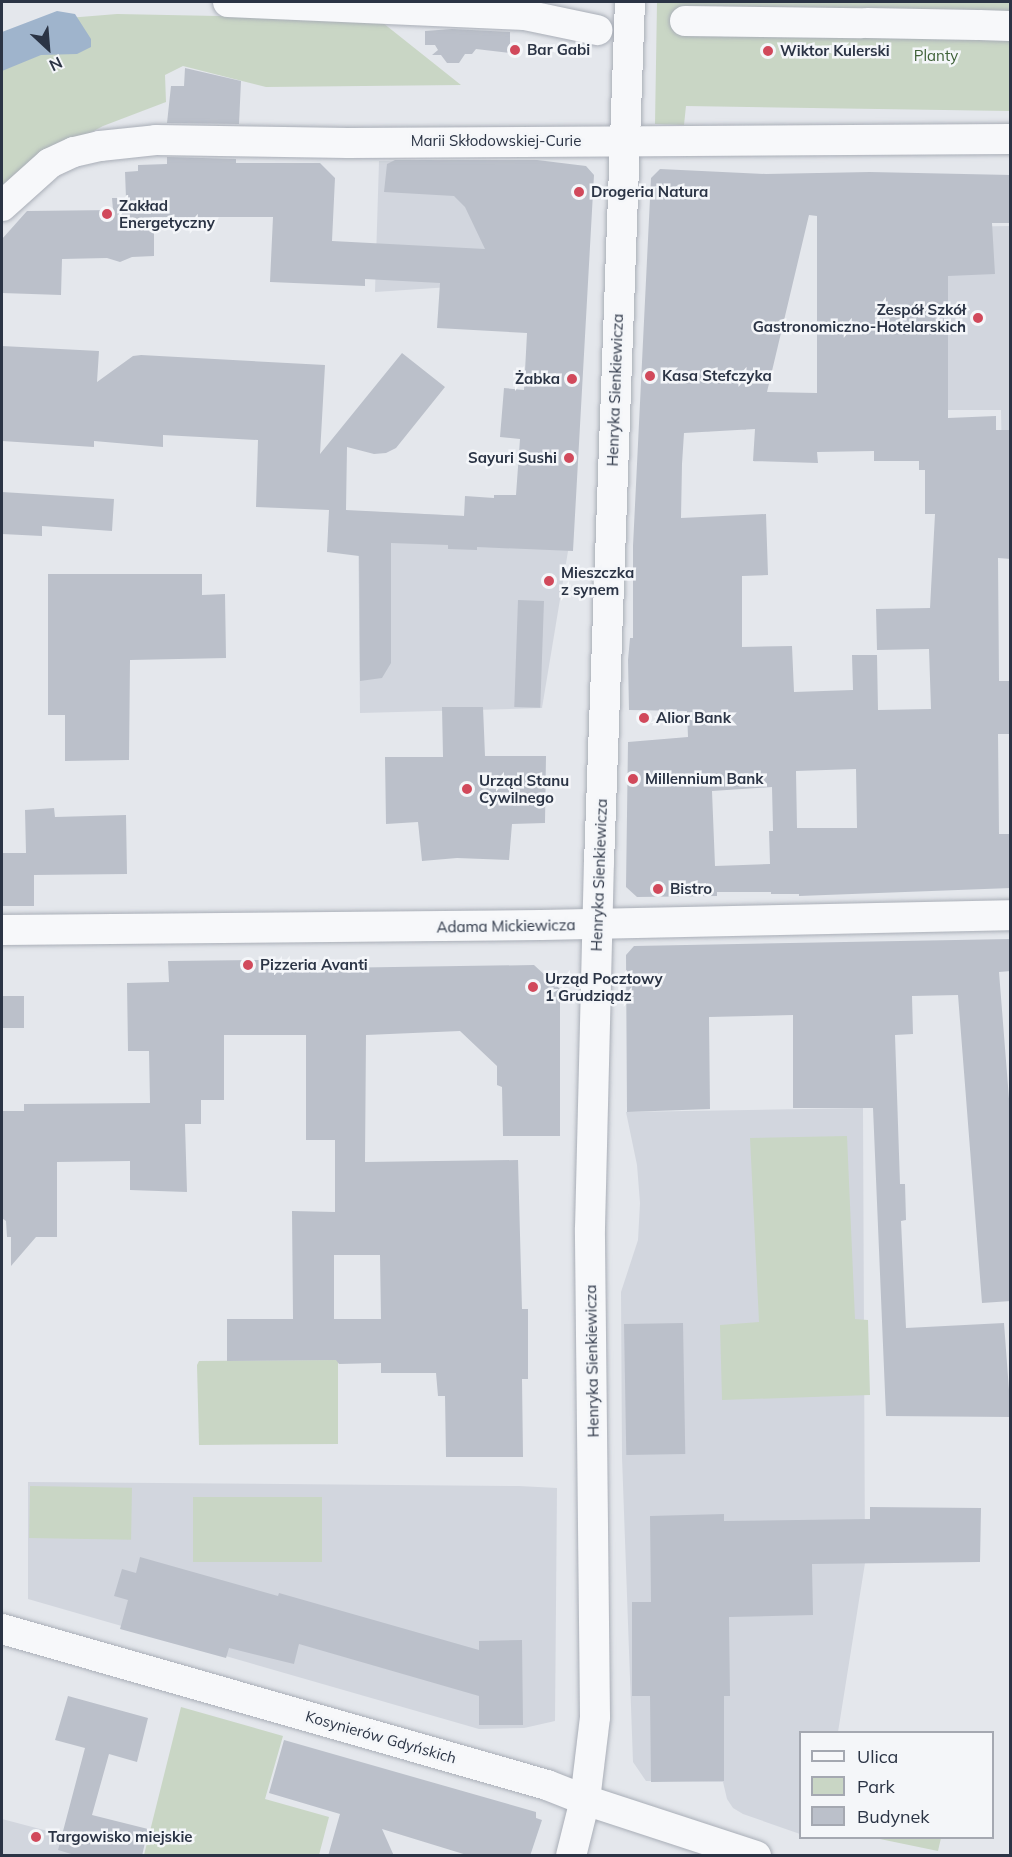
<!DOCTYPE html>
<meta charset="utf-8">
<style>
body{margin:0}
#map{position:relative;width:1012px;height:1857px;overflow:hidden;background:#e4e7ec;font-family:Mulish,sans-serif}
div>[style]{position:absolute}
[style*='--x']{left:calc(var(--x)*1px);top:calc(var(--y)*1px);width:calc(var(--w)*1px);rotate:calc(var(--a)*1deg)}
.built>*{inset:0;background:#d2d6de}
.green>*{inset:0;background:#c9d6c5;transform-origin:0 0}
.water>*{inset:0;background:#9fb4cc}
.building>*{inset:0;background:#bbc0ca;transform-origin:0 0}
.roads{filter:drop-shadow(0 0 2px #a9aeb7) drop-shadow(0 0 2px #a9aeb7)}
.minor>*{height:30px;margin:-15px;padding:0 15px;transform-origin:15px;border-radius:15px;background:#f7f8fa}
.dots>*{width:16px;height:16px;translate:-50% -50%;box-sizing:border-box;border:3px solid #f4f6f9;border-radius:50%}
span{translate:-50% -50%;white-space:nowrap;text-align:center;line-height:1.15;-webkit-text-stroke:5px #f4f6f9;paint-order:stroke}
.poi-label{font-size:15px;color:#2b3445;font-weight:700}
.left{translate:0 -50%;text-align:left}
.right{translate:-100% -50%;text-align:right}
.park-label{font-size:15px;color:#3f6138}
.street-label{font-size:15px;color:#2b3445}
.frame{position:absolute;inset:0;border:3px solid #2b3445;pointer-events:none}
.legend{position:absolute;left:799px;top:1731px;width:195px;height:108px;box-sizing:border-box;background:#f4f6f9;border:2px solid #a4a8b1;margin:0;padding:8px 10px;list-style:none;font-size:18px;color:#2b3445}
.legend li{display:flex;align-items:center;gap:12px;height:30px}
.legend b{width:30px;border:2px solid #a4a8b1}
.north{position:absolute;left:18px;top:18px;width:60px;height:60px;-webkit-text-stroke:4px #f4f6f9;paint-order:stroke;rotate:154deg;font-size:16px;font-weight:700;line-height:24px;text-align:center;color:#2b3445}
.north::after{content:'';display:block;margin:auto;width:21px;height:27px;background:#2b3445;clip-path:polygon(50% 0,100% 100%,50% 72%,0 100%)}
</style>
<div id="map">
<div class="built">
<div style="clip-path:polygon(520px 160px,511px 283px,375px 292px,379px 161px)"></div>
<div style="clip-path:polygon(1010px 226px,1010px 507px,1003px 507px,1001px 410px,947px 410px,944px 227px)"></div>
<div style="clip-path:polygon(358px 511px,573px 521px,542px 708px,360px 713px)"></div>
<div style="clip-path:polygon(863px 1108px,865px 1563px,838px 1732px,800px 1732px,800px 1834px,743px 1814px,733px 1808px,727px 1799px,723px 1782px,646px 1781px,633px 1762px,622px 1457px,621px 1292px,638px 1240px,640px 1203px,637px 1165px,626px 1112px)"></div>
<div style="clip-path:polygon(28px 1482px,519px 1486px,557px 1488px,555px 1721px,524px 1728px,479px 1729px,28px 1599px)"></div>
<div style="clip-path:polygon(2px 1819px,139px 1855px,2px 1855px)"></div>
</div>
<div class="green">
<div style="clip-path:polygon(657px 2px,1010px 2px,1010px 111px,686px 106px,684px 125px,655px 124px)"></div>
<div style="clip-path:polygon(117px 14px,378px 19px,461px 85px,266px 87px,183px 66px,165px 75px,166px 102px,103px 126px,16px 173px,2px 187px,2px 36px,43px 20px)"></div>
<div style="clip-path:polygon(847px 1136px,855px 1319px,868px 1320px,870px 1395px,722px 1400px,720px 1325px,759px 1322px,750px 1138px)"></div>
<div style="clip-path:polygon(338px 1360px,338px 1444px,199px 1445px,197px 1365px,199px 1361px)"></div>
<div style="left:30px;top:1486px;width:102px;height:52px;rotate:1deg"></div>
<div style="left:193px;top:1497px;width:129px;height:65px"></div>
<div style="clip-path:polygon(181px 1707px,283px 1736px,265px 1799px,329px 1817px,319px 1855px,144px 1855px)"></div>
<div style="clip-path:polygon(875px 1838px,941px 1838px,938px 1851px)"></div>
</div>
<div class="water">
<div style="clip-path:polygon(57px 11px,75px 14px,91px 39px,91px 47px,77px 54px,41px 55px,2px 71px,2px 32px)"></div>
</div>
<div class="building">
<div style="clip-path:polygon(452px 29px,510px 32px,510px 53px,476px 49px,472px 54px,465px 54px,459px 63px,447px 63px,441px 55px,432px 55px,438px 50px,435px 45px,425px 45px,425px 31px)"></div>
<div style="clip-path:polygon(185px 68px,241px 81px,239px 124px,167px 123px,171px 86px,184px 86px)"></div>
<div style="clip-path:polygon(167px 157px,236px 159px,236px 163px,320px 163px,335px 178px,332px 241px,485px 249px,465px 207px,454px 196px,384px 192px,387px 164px,395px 160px,537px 160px,586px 166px,594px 175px,573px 551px,477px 547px,477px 550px,448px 549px,448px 545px,391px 543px,391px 663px,382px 678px,360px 681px,359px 556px,327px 552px,329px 510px,256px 507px,258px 440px,163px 435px,163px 447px,94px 441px,94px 447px,2px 441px,2px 346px,99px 351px,97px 382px,133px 356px,141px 355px,325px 365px,320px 454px,402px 353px,445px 387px,396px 448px,386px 453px,374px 454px,347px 447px,346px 510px,464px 516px,465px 496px,494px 498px,494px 495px,516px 495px,520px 439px,500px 437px,504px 388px,524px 390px,527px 333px,437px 328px,440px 283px,365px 279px,365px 286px,270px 282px,273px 217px,154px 217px,154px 256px,132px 257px,120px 262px,107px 258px,62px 259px,61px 295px,2px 293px,2px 239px,27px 211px,113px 210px,112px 198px,126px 198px,125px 172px,138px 171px,138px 165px,167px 164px)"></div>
<div style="clip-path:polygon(evenodd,660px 169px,766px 174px,870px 172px,1011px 175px,1011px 223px,992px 223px,995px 274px,948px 276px,948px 418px,996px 416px,996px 430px,1011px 430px,1011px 559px,998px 558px,999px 681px,1011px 681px,1011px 734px,998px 734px,999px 834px,1011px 834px,1011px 888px,799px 896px,799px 894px,771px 894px,771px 892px,717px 892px,717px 896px,637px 897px,626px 887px,628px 742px,688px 737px,687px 711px,629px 710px,628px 660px,630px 638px,633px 638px,633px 546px,651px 178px,660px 169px,809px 215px,817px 216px,817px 393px,767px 392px,809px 215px,660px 169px,755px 429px,753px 461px,818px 463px,817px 452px,874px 451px,874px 461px,919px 461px,919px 470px,925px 470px,925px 514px,935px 514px,930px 608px,876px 609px,877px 650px,929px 649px,931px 709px,878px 710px,877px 655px,852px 655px,853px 690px,794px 692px,792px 646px,742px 647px,742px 576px,768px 575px,766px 514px,681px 518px,682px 464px,684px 433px,755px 429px,660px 169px,856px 769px,857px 828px,797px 828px,796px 771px,856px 769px,660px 169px,772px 787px,773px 831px,769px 831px,770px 864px,715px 866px,712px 791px,772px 787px)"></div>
<div style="clip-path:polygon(2px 492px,114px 499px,112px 531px,42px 526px,42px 536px,2px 534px)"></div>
<div style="clip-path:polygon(48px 574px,202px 574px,202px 595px,225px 594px,226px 658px,130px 660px,129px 760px,65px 761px,65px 715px,48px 715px)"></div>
<div style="left:518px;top:600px;width:26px;height:107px;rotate:2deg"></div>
<div style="clip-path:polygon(442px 707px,483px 707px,485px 756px,546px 756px,545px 823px,512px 824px,509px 860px,457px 858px,422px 861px,418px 822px,386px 824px,385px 757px,443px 757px)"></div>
<div style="clip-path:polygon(54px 808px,55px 817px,126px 815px,127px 874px,34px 875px,34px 906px,2px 906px,2px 853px,26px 853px,25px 810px)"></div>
<div style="clip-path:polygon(1011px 939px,1011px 971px,999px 972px,1011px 1124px,1011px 1301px,982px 1303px,958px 995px,912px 996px,913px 1034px,895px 1035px,900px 1184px,905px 1184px,906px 1220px,901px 1221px,906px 1328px,1004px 1323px,1011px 1417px,886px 1416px,873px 1108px,793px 1108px,793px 1015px,709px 1017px,710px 1109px,627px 1112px,626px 955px,634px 946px)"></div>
<div style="clip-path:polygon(evenodd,262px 960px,262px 969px,534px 965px,560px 989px,560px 1136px,503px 1136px,502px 1087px,497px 1085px,497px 1066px,460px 1031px,366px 1035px,365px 1162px,518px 1160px,522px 1309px,528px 1309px,528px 1379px,522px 1379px,523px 1457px,446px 1457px,445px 1396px,438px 1396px,436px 1373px,381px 1373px,381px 1363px,339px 1364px,336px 1360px,227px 1361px,227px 1319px,293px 1319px,292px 1211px,335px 1212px,335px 1140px,306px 1140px,306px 1035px,224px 1035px,224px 1100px,201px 1100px,201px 1124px,185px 1124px,187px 1192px,130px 1190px,130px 1161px,57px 1162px,57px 1237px,36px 1237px,11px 1266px,11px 1237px,7px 1237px,6px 1221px,2px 1218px,2px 1111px,24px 1111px,24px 1104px,150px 1103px,149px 1051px,128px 1051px,127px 983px,169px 982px,168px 961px,262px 960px,334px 1255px,380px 1255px,381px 1319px,334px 1319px,334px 1255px)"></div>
<div style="left:2px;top:996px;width:22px;height:32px"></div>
<div style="left:683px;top:1323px;width:131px;height:59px;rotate:89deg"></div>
<div style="clip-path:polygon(870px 1507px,981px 1508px,980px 1562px,812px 1564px,813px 1615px,729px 1617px,730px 1696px,724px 1696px,724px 1781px,651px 1782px,650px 1696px,632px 1696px,632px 1602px,651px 1602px,650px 1516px,724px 1514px,724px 1521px,870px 1519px)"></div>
<div style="clip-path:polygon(140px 1557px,278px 1596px,279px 1593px,479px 1650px,479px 1641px,522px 1640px,523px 1725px,479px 1725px,479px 1696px,299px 1644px,294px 1664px,229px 1648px,226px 1658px,120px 1629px,128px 1600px,114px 1596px,122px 1569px,136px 1573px)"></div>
<div style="clip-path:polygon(68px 1696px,148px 1718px,137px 1762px,109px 1754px,92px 1815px,148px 1829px,142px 1856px,78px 1856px,58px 1850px,85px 1748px,55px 1740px)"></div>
<div style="clip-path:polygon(284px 1740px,536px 1812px,536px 1818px,542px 1820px,530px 1856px,470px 1856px,382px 1829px,394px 1856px,328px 1856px,340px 1814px,269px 1793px)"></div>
</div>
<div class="roads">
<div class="minor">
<div style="--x:228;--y:2;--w:297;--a:2.5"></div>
<div style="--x:525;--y:15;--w:74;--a:11.8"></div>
<div style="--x:685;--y:21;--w:176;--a:0.7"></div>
<div style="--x:867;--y:23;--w:110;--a:1"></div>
<div style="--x:980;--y:25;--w:30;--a:2"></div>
<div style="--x:2;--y:206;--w:64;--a:-41.9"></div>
<div style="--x:50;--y:163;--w:26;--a:-25"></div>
<div style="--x:74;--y:152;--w:27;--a:-13"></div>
<div style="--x:100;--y:146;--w:56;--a:-6.1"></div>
<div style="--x:156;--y:140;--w:192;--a:0.9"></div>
<div style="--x:348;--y:143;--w:662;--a:-0.35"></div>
<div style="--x:2;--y:930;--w:539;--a:-0.53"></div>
<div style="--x:541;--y:925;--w:469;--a:-1.2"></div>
<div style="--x:2;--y:1629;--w:567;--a:15.97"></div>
<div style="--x:547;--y:1785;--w:41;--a:21.5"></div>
<div style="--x:585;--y:1800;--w:180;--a:18.1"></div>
<div style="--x:571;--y:1856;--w:58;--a:-76"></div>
<div style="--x:585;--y:1800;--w:84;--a:-83.1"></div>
<div style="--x:595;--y:1717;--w:489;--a:-90.6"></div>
<div style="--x:590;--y:1228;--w:365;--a:-88.6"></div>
<div style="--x:599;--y:863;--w:862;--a:-87.94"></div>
</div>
</div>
<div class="dots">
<div style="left:515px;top:50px;background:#d1495b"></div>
<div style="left:768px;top:51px;background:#d1495b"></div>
<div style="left:579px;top:192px;background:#d1495b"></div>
<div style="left:107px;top:214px;background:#d1495b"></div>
<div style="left:978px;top:318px;background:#d1495b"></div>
<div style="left:650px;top:376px;background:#d1495b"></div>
<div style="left:572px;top:379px;background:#d1495b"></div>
<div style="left:569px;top:458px;background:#d1495b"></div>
<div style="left:549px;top:581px;background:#d1495b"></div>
<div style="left:644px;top:718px;background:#d1495b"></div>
<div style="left:633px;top:779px;background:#d1495b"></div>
<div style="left:467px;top:789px;background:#d1495b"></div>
<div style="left:658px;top:889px;background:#d1495b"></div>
<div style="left:248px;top:965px;background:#d1495b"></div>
<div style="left:533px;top:987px;background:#d1495b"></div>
<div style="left:36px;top:1837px;background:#d1495b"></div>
</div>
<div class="poi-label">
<span class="left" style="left:527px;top:50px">Bar Gabi</span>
<span class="left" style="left:780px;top:51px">Wiktor Kulerski</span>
<span class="left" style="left:591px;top:192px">Drogeria Natura</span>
<span class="left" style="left:119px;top:214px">Zakład<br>Energetyczny</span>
<span class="right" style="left:966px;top:318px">Zespół Szkół<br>Gastronomiczno-Hotelarskich</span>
<span class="left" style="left:662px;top:376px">Kasa Stefczyka</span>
<span class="right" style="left:560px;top:379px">Żabka</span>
<span class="right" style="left:557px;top:458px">Sayuri Sushi</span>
<span class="left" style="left:561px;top:581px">Mieszczka<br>z synem</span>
<span class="left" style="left:656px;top:718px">Alior Bank</span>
<span class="left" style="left:645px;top:779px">Millennium Bank</span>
<span class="left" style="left:479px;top:789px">Urząd Stanu<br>Cywilnego</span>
<span class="left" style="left:670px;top:889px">Bistro</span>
<span class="left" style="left:260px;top:965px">Pizzeria Avanti</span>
<span class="left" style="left:545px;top:987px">Urząd Pocztowy<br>1 Grudziądz</span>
<span class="left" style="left:48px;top:1837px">Targowisko miejskie</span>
</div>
<div class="park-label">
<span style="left:936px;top:56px">Planty</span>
</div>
<div class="street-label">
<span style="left:496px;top:141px">Marii Skłodowskiej-Curie</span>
<span style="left:615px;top:390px;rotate:-88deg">Henryka Sienkiewicza</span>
<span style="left:599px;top:875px;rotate:-88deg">Henryka Sienkiewicza</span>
<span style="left:506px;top:926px;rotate:-1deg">Adama Mickiewicza</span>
<span style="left:592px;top:1361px;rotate:-91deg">Henryka Sienkiewicza</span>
<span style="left:381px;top:1737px;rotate:16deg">Kosynierów Gdyńskich</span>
</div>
<div class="frame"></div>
<ul class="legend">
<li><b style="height:8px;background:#f7f8fa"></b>Ulica</li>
<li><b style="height:16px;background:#c9d6c5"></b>Park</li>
<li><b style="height:16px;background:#bbc0ca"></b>Budynek</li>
</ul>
<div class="north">N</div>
</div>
